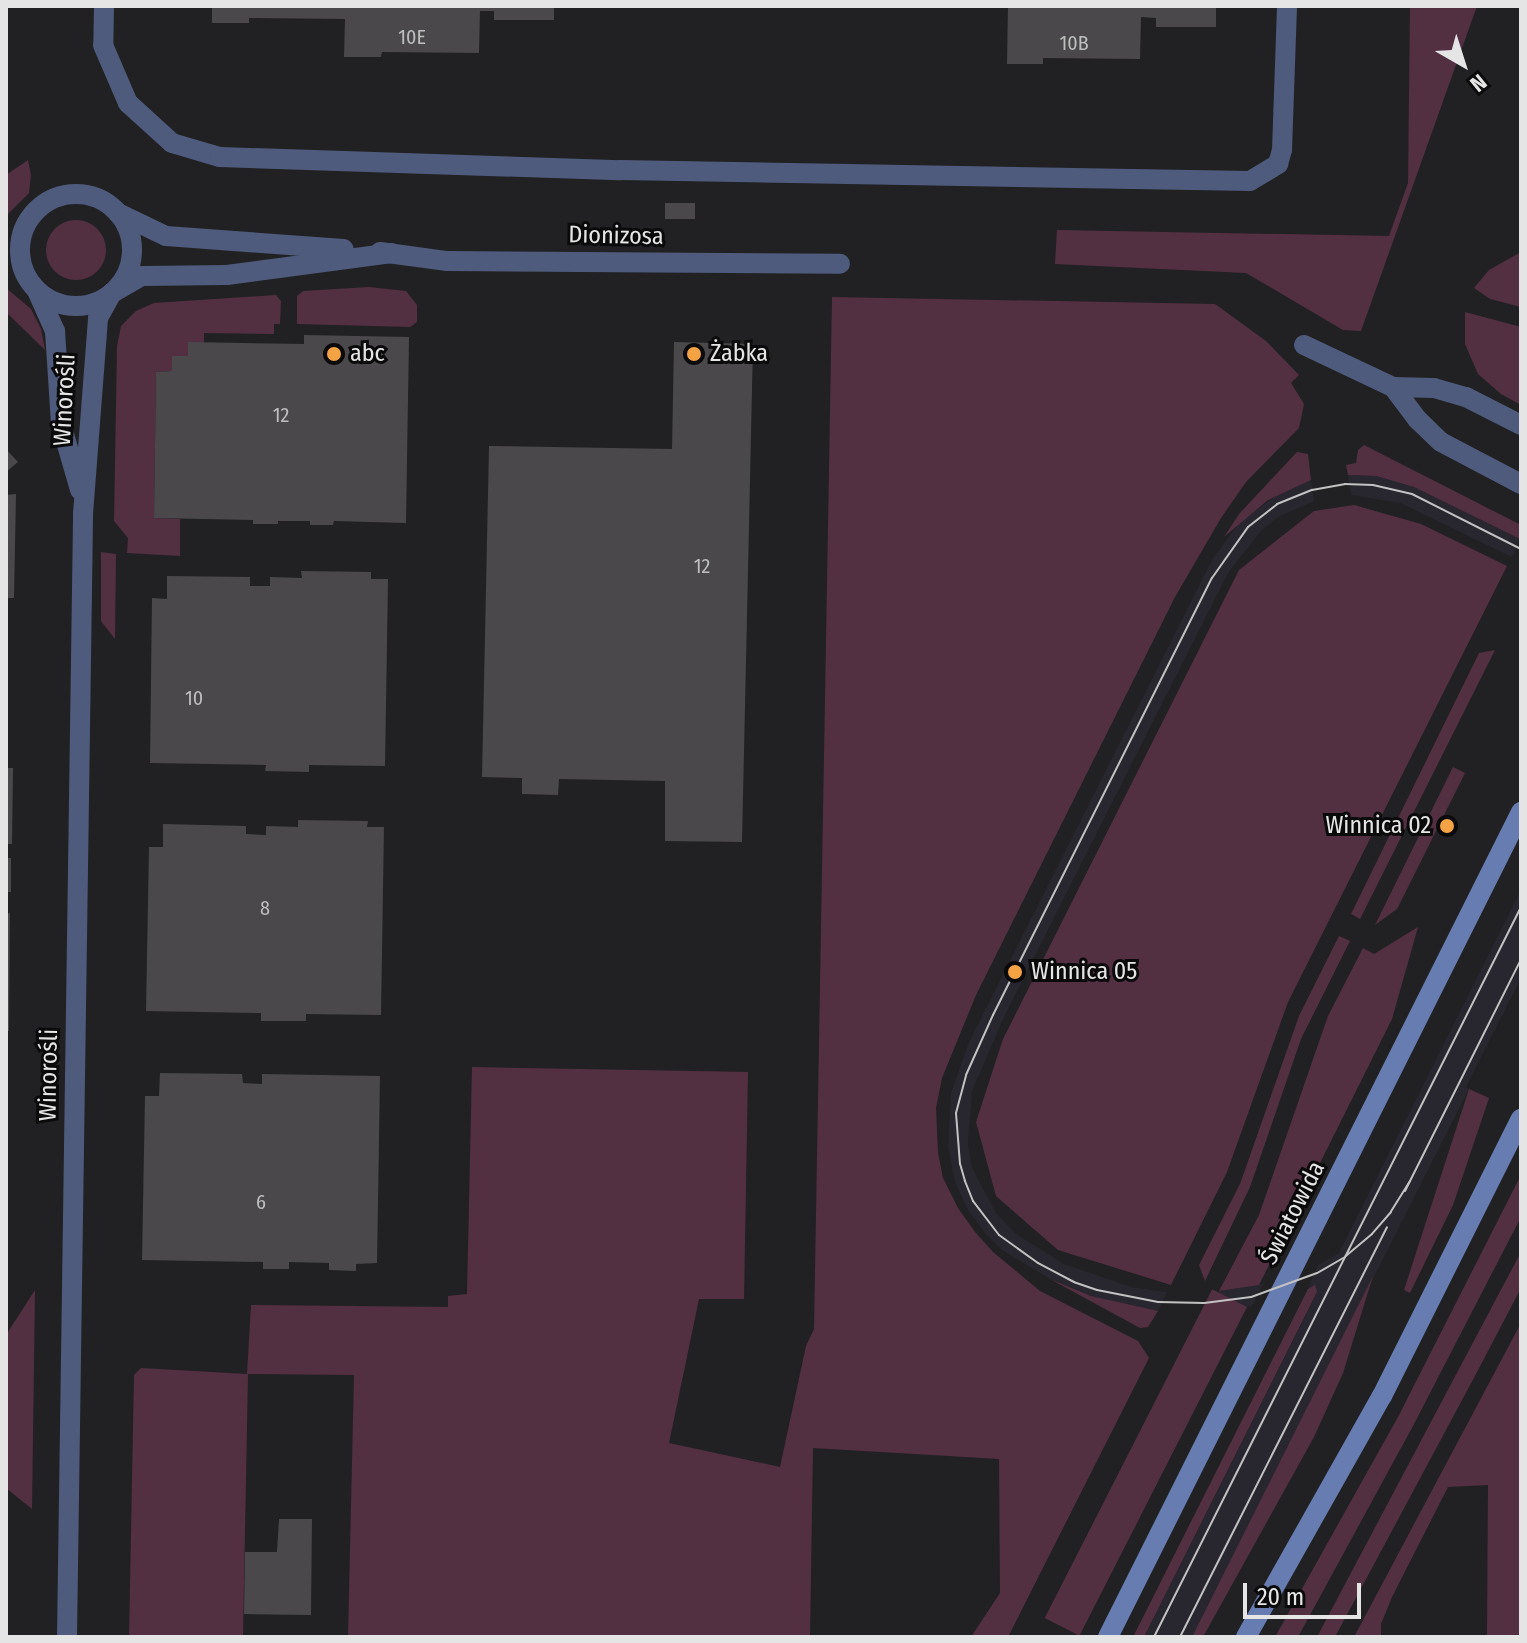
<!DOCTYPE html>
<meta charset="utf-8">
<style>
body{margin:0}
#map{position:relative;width:1527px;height:1643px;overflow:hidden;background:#212123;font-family:"Fira Sans Condensed",sans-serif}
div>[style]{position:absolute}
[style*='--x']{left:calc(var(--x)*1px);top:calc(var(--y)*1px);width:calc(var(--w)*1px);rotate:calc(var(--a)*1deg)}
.built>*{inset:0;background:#28262e}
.green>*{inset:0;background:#532f42;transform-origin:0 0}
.round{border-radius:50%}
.building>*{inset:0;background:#4a484a;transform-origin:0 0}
.street>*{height:20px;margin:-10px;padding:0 10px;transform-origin:10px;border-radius:10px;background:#4e5b7c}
.street>.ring{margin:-10px;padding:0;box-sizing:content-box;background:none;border:20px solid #4e5b7c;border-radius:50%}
.secondary>*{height:20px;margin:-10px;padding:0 10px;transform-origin:10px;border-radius:10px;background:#677cb0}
.tram>*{height:2px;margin:-1px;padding:0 1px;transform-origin:1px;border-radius:1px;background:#c2c2c3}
.dots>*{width:22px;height:22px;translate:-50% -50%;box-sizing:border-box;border:4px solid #0b0a0b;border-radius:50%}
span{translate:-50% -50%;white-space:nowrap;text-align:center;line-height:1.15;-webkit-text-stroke:6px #0b0a0b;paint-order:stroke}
.number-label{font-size:20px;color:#bebebf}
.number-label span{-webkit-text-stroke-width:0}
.street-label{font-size:24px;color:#e5e5e6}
.poi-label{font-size:24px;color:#e5e5e6}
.left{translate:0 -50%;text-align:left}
.right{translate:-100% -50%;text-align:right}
.frame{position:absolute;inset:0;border:8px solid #e5e5e6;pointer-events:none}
.north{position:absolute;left:1423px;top:24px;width:80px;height:80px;-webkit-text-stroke:6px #0b0a0b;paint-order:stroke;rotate:141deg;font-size:22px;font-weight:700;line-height:32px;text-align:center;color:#e5e5e6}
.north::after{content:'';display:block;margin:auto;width:28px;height:36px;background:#e5e5e6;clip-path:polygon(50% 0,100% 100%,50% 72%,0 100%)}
.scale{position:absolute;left:1243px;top:1583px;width:118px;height:36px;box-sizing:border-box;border:4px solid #e5e5e6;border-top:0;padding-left:10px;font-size:24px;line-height:28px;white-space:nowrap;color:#e5e5e6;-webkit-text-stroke:6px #0b0a0b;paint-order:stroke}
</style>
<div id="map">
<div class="built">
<div style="clip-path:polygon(1348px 475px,1376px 476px,1414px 487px,1520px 539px,1512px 557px,1400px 503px,1351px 495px)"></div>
<div style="clip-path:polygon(1311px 480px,1314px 501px,1278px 517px,1261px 531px,1228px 573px,1004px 1017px,972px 1091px,968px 1145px,972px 1168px,996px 1213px,1015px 1233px,1064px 1264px,1131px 1287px,1167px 1292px,1158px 1311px,1136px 1308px,1091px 1296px,1050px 1279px,1002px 1250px,986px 1234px,968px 1210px,955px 1182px,948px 1147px,951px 1093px,969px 1042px,1213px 558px,1240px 522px,1282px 491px)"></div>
<div style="clip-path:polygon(1521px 890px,1521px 978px,1466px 1087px,1469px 1089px,1192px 1637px,1144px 1637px,1317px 1293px,1314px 1286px,1308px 1289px,1318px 1265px,1339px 1253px)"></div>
<div style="clip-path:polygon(1263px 1284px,1252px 1306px,1208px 1313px,1219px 1291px)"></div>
</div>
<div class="green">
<div style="clip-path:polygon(1410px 6px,1477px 6px,1361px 331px,1343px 330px,1246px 273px,1055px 264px,1057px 230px,1389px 236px,1408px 183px)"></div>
<div style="clip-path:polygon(28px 160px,31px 175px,29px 193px,6px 216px,6px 175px)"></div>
<div class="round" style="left:46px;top:220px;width:60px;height:60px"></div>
<div style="clip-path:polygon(1521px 252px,1521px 307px,1490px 299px,1474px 288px,1489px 270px)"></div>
<div style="clip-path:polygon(369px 287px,406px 291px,417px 305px,417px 322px,410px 327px,297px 324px,297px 296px,303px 291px)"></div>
<div style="clip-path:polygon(6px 288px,31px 309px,41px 329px,45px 350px,6px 312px)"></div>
<div style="clip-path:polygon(276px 295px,281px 301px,280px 324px,274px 324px,274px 334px,204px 333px,204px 343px,188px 343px,188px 356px,172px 371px,156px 372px,154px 518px,180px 519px,180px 556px,127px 553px,128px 538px,114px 521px,117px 346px,121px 326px,136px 311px,154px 303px)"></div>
<div style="clip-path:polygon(832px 297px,1215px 304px,1266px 341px,1299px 375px,1291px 383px,1304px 404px,1299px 428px,1246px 482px,1221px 518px,1175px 597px,976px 995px,942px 1078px,936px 1108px,938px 1153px,943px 1178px,958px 1208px,975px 1232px,993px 1252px,1040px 1291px,1138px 1341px,1149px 1358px,1008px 1637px,971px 1637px,1000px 1593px,999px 1459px,813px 1448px,810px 1637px,348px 1637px,354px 1375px,248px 1374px,243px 1637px,129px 1637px,134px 1375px,141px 1368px,247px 1374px,251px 1305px,448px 1307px,448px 1296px,467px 1294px,472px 1067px,748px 1072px,744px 1299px,699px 1299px,669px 1443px,780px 1467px,806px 1346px,814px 1329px)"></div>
<div style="clip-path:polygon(1465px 312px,1521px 327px,1521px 405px,1501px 394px,1478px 374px,1465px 344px)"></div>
<div style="clip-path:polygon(1364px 445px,1519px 524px,1520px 539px,1414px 487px,1376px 476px,1348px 475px,1346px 465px,1356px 463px,1358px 450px)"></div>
<div style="clip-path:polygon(1297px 452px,1308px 454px,1311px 480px,1268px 500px,1224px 537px,1239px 514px)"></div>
<div style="clip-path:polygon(1354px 505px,1421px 524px,1507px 566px,1288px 1002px,1227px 1172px,1171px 1285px,1058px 1250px,996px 1196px,976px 1122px,1003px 1039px,1239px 570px,1314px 511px)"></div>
<div style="clip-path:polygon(101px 552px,116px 554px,115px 639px,101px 621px)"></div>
<div style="clip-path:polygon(1495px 650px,1360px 919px,1351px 914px,1479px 653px)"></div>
<div style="clip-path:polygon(1453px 767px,1465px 773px,1397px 909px,1375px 925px)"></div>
<div style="clip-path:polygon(1418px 927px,1392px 1019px,1259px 1285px,1219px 1291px,1259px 1215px,1328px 1016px,1363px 948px,1374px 954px)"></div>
<div style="clip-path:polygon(1339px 936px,1350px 941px,1301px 1039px,1250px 1187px,1205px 1281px,1199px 1265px,1240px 1184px,1299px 1016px)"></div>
<div style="clip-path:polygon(1469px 1089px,1489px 1098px,1453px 1205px,1410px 1293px,1404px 1290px)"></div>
<div style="clip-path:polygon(1521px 1175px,1521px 1217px,1413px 1426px,1298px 1637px,1275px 1637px,1398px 1417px)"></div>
<div style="clip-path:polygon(1521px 1252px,1521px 1288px,1476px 1374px,1335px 1637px,1317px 1637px)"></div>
<div style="clip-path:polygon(1373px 1276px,1343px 1373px,1314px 1437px,1203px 1637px,1192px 1637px)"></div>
<div style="clip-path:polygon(1050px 1279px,1091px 1296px,1158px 1311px,1148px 1327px,1140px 1328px)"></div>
<div style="clip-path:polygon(1315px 1285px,1317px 1292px,1144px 1637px,1133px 1637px,1308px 1289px)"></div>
<div style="clip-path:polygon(35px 1290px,32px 1509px,6px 1488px,6px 1335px)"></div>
<div style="left:1247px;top:1307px;width:369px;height:39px;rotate:117deg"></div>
<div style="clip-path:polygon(1521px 1323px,1521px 1637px,1487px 1637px,1488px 1485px,1448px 1487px,1392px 1597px,1381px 1624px,1381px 1637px,1354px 1637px)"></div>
</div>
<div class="building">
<div style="clip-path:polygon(212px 6px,554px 6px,554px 20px,494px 20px,494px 11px,480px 11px,479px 53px,382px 52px,381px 57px,344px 57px,345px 19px,249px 18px,249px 23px,212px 23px)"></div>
<div style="clip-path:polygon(1008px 6px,1216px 6px,1216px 27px,1156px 27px,1156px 18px,1141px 17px,1140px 59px,1043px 58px,1043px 64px,1007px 64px)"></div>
<div style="left:665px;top:203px;width:30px;height:16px"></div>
<div style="clip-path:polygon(304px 335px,409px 337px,406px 523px,334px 521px,333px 525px,310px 525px,310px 521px,278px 521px,278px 524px,253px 524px,253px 520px,154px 518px,156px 372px,172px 371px,172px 356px,188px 356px,188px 342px,304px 344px)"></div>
<div style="clip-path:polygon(674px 342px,753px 344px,742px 842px,665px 841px,665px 781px,559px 779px,558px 795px,522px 794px,522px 778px,482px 777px,489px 446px,672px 449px)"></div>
<div style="clip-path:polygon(6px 449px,18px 462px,6px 472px)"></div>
<div style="clip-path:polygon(16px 494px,14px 598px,6px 598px,6px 495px)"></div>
<div style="clip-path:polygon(301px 571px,371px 572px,371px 579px,388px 579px,385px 766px,309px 765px,309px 772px,265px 771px,266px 765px,150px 763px,152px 598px,167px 599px,167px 576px,250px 577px,250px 586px,270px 586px,270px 577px,302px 578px)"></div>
<div style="clip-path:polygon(6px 768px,13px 768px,12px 844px,6px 844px)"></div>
<div style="clip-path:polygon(298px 820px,368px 821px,367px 827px,384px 827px,381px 1015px,306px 1014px,306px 1021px,261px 1021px,261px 1013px,146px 1011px,149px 847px,163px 847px,163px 824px,246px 826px,246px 834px,266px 835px,266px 826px,298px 827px)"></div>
<div style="left:6px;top:858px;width:5px;height:34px"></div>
<div style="clip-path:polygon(10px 913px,9px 1031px,6px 1031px,6px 914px)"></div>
<div style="clip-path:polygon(160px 1073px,242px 1074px,243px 1083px,262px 1084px,262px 1074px,380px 1076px,377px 1263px,356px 1264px,356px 1271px,329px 1270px,329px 1263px,289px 1262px,289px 1269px,263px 1269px,263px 1262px,142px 1260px,145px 1096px,159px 1096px)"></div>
<div style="clip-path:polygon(279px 1519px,312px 1519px,311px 1615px,244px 1614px,245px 1552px,277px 1552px)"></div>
</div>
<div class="street">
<div style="--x:104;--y:6;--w:39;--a:91"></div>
<div style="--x:103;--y:45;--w:63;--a:66.7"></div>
<div style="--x:128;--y:103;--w:59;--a:42.3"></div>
<div style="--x:172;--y:143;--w:50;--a:16.3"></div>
<div style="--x:220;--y:157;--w:400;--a:1.9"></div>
<div style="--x:620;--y:170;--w:630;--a:1"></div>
<div style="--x:1250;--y:181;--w:33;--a:-31"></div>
<div style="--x:1278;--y:164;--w:15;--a:-74"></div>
<div style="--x:1282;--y:150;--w:144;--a:-88"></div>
<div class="ring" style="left:20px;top:194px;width:92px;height:92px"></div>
<div style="--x:118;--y:213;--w:53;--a:25.6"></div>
<div style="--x:166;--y:236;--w:178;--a:4.2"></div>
<div style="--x:380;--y:252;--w:68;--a:7.7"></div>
<div style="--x:447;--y:261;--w:393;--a:0.4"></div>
<div style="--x:38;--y:293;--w:42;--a:65.9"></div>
<div style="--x:55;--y:331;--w:93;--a:86.3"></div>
<div style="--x:61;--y:424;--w:69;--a:73.9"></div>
<div style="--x:1304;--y:345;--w:98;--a:25.3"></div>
<div style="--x:1393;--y:387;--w:41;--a:1.4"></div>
<div style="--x:1434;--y:388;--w:33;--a:16"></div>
<div style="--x:1466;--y:397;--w:62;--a:27"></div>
<div style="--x:1393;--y:387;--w:40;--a:53"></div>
<div style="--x:1417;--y:419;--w:33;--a:44"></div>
<div style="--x:1441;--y:442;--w:90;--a:27.7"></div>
<div style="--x:67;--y:1637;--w:1123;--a:-89.18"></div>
<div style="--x:83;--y:514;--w:197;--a:-85.6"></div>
<div style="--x:98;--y:318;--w:29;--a:-61"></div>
<div style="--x:112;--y:293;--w:34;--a:-30"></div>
<div style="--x:142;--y:276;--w:85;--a:-0.7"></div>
<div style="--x:227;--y:275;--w:166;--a:-7.6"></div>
</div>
<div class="secondary">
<div style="--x:1108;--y:1637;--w:923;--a:-63.41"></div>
<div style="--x:1246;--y:1637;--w:277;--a:-60.6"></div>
<div style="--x:1382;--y:1396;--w:310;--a:-63.4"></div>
</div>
<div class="tram">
<div style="--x:1410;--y:1181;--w:36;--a:122"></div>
<div style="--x:1391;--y:1212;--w:29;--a:131"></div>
<div style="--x:1372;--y:1234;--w:35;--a:140"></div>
<div style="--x:1345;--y:1257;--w:32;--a:150"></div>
<div style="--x:1317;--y:1273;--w:70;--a:160"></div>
<div style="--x:1251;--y:1297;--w:47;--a:172.7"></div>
<div style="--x:1204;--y:1303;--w:46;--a:-178.8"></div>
<div style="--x:1158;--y:1302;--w:62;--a:-168.9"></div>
<div style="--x:1097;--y:1290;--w:24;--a:-161"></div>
<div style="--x:1074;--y:1282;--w:41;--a:-152.2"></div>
<div style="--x:1038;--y:1263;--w:48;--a:-144.3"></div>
<div style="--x:999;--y:1235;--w:43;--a:-127.4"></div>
<div style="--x:973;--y:1201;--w:22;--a:-112"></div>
<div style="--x:965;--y:1181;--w:18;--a:-106"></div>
<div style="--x:960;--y:1164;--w:51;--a:-94.5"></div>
<div style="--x:956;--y:1113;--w:39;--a:-75"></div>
<div style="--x:966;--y:1075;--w:66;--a:-65.8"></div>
<div style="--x:993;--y:1015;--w:489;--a:-63.4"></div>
<div style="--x:1212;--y:578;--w:62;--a:-54.8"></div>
<div style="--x:1248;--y:527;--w:37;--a:-38"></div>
<div style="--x:1277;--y:504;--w:38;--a:-22"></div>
<div style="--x:1312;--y:490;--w:34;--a:-10"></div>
<div style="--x:1345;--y:484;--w:28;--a:2"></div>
<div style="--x:1373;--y:485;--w:40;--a:13"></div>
<div style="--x:1412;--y:494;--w:122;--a:26.8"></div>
<div style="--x:1405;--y:1191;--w:259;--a:-63.4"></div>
<div style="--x:1154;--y:1637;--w:817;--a:-63.31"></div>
<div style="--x:1180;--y:1637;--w:459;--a:-63.2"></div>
</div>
<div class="dots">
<div style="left:334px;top:354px;background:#f4a344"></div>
<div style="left:694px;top:354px;background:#f4a344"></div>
<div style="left:1447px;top:826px;background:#f4a344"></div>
<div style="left:1015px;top:972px;background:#f4a344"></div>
</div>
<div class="number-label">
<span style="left:412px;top:37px">10E</span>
<span style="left:1074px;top:43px">10B</span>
<span style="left:281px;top:415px">12</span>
<span style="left:702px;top:566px">12</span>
<span style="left:194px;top:698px">10</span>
<span style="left:265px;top:908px">8</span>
<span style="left:261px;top:1202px">6</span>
</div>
<div class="street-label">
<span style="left:616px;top:236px;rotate:1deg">Dionizosa</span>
<span style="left:65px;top:400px;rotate:-87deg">Winorośli</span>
<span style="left:49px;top:1075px;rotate:-89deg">Winorośli</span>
<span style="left:1293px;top:1213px;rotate:-63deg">Światowida</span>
</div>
<div class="poi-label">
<span class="left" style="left:350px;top:354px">abc</span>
<span class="left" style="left:710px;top:354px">Żabka</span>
<span class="right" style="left:1431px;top:826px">Winnica 02</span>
<span class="left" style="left:1031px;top:972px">Winnica 05</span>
</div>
<div class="frame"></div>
<div class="north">N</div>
<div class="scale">20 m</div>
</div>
